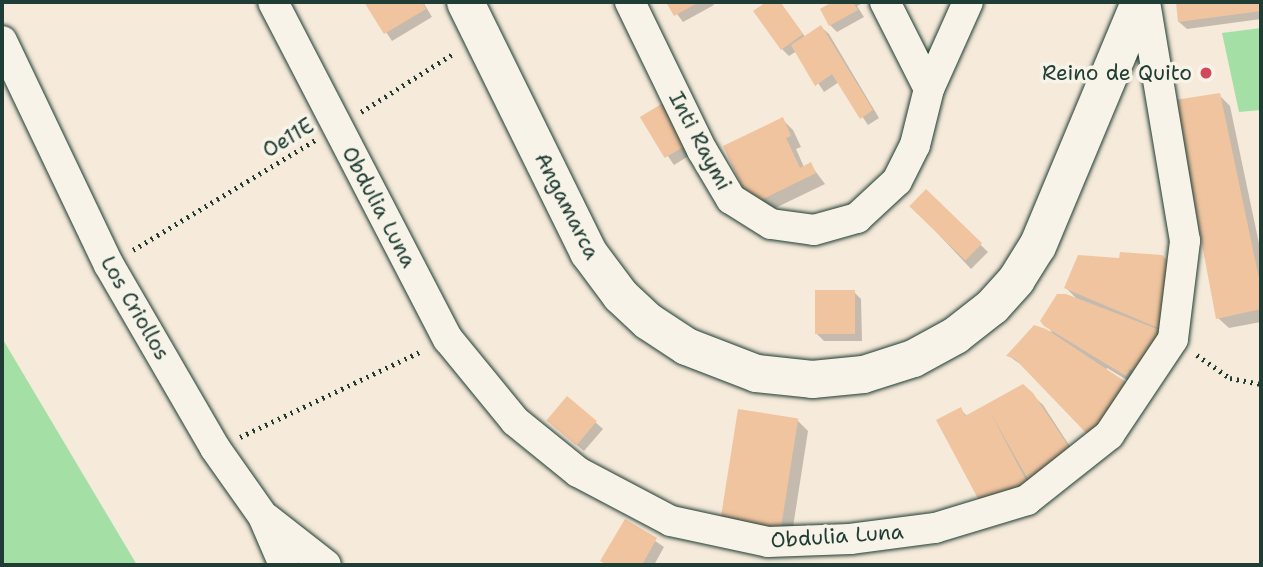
<!DOCTYPE html>
<style>
body{margin:0}
#map{position:relative;width:1263px;height:567px;overflow:hidden;background:#f6eada;font-family:"Shantell Sans",sans-serif}
div>[style]{position:absolute}
[style*='--x']{left:calc(var(--x)*1px);top:calc(var(--y)*1px);width:calc(var(--w)*1px);rotate:calc(var(--a)*1deg)}
.green>*{inset:0;background:#a4e0a6}
.shadow>*{inset:0;background:#0003}
.building>*{inset:0;background:#f1c4a0;transform-origin:0 0}
.path>*{height:4.5px;margin-top:-2.25px;transform-origin:0;background:repeating-linear-gradient(90deg,#1f3d34 0 2px,transparent 0 7px)}
.roads{filter:drop-shadow(0 0 2px #1f3d34) drop-shadow(0 0 2px #1f3d34)}
.minor>*{height:30px;margin:-15px;padding:0 15px;transform-origin:15px;border-radius:15px;background:#f7f3e8}
.tertiary>*{height:37px;margin:-18.5px;padding:0 18.5px;transform-origin:18.5px;border-radius:18.5px;background:#f7f3e8}
.dots>*{width:19px;height:19px;translate:-50% -50%;box-sizing:border-box;border:4px solid #f7f3e8;border-radius:50%}
span{translate:-50% -50%;white-space:nowrap;text-align:center;line-height:1.15;-webkit-text-stroke:7px #f7f3e8;paint-order:stroke}
.poi-label{font-size:21px;color:#1f3d34}
.right{translate:-100% -50%;text-align:right}
.street-label{font-size:21px;color:#1f3d34}
.frame{position:absolute;inset:0;border:4px solid #1f3d34;pointer-events:none}
</style>
<div id="map">
<div class="green">
<div style="clip-path:polygon(1261px 28px,1261px 110px,1239px 112px,1222px 33px)"></div>
<div style="clip-path:polygon(2px 338px,137px 565px,2px 565px)"></div>
</div>
<div class="shadow">
<div style="clip-path:polygon(366px 2px,423px 2px,432px 17px,392px 41px)"></div>
<div style="clip-path:polygon(668px 2px,712px 2px,714px 5px,683px 22px)"></div>
<div style="clip-path:polygon(770px 2px,780px 2px,806px 38px,821px 27px,829px 34px,879px 118px,868px 125px,839px 82px,824px 92px,797px 51px,789px 56px,782px 49px,756px 11px)"></div>
<div style="clip-path:polygon(833px 2px,865px 2px,857px 6px,864px 17px,837px 32px,830px 25px)"></div>
<div style="clip-path:polygon(1178px 2px,1261px 2px,1261px 19px,1187px 29px,1179px 22px)"></div>
<div style="clip-path:polygon(1219px 95px,1230px 106px,1261px 253px,1261px 322px,1229px 328px,1218px 318px)"></div>
<div style="clip-path:polygon(642px 118px,695px 152px,674px 165px)"></div>
<div style="clip-path:polygon(782px 119px,793px 130px,801px 147px,796px 149px,804px 167px,810px 164px,825px 184px,767px 212px,759px 205px)"></div>
<div style="clip-path:polygon(926px 192px,988px 252px,971px 269px,912px 206px)"></div>
<div style="clip-path:polygon(1066px 288px,1180px 294px,1137px 386px,1107px 368px,1105px 371px,1027px 369px,1009px 356px,1035px 327px,1052px 332px,1043px 321px,1078px 300px)"></div>
<div style="clip-path:polygon(854px 292px,861px 299px,862px 341px,824px 341px,817px 334px)"></div>
<div style="clip-path:polygon(1023px 386px,1043px 405px,1086px 471px,995px 517px,960px 409px,968px 417px)"></div>
<div style="clip-path:polygon(797px 420px,808px 431px,791px 540px,733px 531px)"></div>
<div style="clip-path:polygon(595px 422px,603px 429px,584px 451px,555px 427px)"></div>
<div style="clip-path:polygon(626px 521px,664px 547px,654px 565px,607px 565px,602px 561px)"></div>
</div>
<div class="building">
<div style="clip-path:polygon(364px 2px,422px 2px,426px 9px,384px 34px)"></div>
<div style="clip-path:polygon(666px 2px,699px 2px,674px 16px)"></div>
<div style="clip-path:polygon(766px 2px,780px 2px,803px 34px,781px 50px,753px 11px)"></div>
<div style="clip-path:polygon(832px 2px,853px 2px,858px 10px,829px 26px,820px 9px)"></div>
<div style="clip-path:polygon(1176px 2px,1260px 2px,1261px 11px,1178px 22px)"></div>
<div style="clip-path:polygon(821px 25px,873px 110px,860px 119px,832px 74px,815px 86px,791px 45px)"></div>
<div style="clip-path:polygon(1220px 93px,1261px 288px,1261px 309px,1216px 319px,1175px 100px)"></div>
<div style="left:663px;top:103px;width:48px;height:27px;rotate:59deg"></div>
<div style="clip-path:polygon(783px 117px,791px 136px,786px 138px,800px 168px,811px 162px,816px 173px,755px 203px,746px 195px,723px 146px)"></div>
<div style="left:926px;top:189px;width:78px;height:24px;rotate:44deg"></div>
<div style="clip-path:polygon(1120px 252px,1162px 255px,1167px 260px,1170px 282px,1163px 330px,1064px 288px,1078px 255px,1119px 258px)"></div>
<div style="left:815px;top:290px;width:40px;height:44px"></div>
<div style="clip-path:polygon(1057px 294px,1066px 294px,1165px 332px,1136px 374px,1130px 369px,1126px 376px,1044px 326px,1040px 321px)"></div>
<div style="clip-path:polygon(1034px 325px,1046px 329px,1135px 388px,1088px 435px,1015px 359px,1006px 356px)"></div>
<div style="clip-path:polygon(1023px 384px,1033px 393px,1077px 459px,1033px 488px,989px 410px,1028px 484px,983px 508px,936px 420px,961px 407px,965px 416px)"></div>
<div style="left:567px;top:396px;width:39px;height:32px;rotate:40deg"></div>
<div style="left:738px;top:409px;width:61px;height:113px;rotate:9deg"></div>
<div style="clip-path:polygon(625px 519px,657px 538px,642px 565px,608px 565px,600px 561px)"></div>
</div>
<div class="path">
<div style="--x:361;--y:112;--w:110;--a:-32.4"></div>
<div style="--x:133;--y:250;--w:213;--a:-31.1"></div>
<div style="--x:1197;--y:355;--w:40;--a:34.9"></div>
<div style="--x:1230;--y:378;--w:32;--a:11"></div>
<div style="--x:240;--y:437;--w:201;--a:-25.3"></div>
</div>
<div class="roads">
<div class="minor">
<div style="--x:273;--y:2;--w:380;--a:62.6"></div>
<div style="--x:448;--y:339;--w:106;--a:50.7"></div>
<div style="--x:515;--y:421;--w:81;--a:39"></div>
<div style="--x:578;--y:472;--w:105;--a:27.8"></div>
<div style="--x:671;--y:521;--w:99;--a:12.2"></div>
<div style="--x:768;--y:542;--w:82;--a:-2.1"></div>
<div style="--x:850;--y:539;--w:86;--a:-7.4"></div>
<div style="--x:935;--y:528;--w:96;--a:-16.9"></div>
<div style="--x:1027;--y:500;--w:105;--a:-38.4"></div>
<div style="--x:1109;--y:435;--w:115;--a:-56.3"></div>
<div style="--x:1173;--y:339;--w:99;--a:-83"></div>
<div style="--x:1185;--y:241;--w:242;--a:-99.5"></div>
<div style="--x:630;--y:2;--w:165;--a:64.1"></div>
<div style="--x:702;--y:150;--w:57;--a:59.4"></div>
<div style="--x:731;--y:199;--w:47;--a:32"></div>
<div style="--x:771;--y:224;--w:43;--a:7.9"></div>
<div style="--x:814;--y:230;--w:45;--a:-15.6"></div>
<div style="--x:857;--y:218;--w:54;--a:-42.8"></div>
<div style="--x:897;--y:181;--w:40;--a:-63.4"></div>
<div style="--x:915;--y:145;--w:58;--a:-76"></div>
<div style="--x:929;--y:89;--w:95;--a:-65.9"></div>
<div style="--x:885;--y:2;--w:97;--a:63.2"></div>
<div style="--x:2;--y:41;--w:248;--a:64.5"></div>
<div style="--x:109;--y:265;--w:211;--a:59.9"></div>
<div style="--x:215;--y:448;--w:83;--a:54.8"></div>
<div style="--x:263;--y:516;--w:53;--a:66.8"></div>
<div style="--x:266;--y:518;--w:76;--a:38.1"></div>
</div>
<div class="tertiary">
<div style="--x:465;--y:2;--w:279;--a:63.8"></div>
<div style="--x:588;--y:252;--w:54;--a:53.3"></div>
<div style="--x:620;--y:295;--w:38;--a:43"></div>
<div style="--x:648;--y:321;--w:45;--a:33.3"></div>
<div style="--x:686;--y:346;--w:75;--a:21.1"></div>
<div style="--x:756;--y:373;--w:56;--a:6.1"></div>
<div style="--x:812;--y:379;--w:51;--a:-5.6"></div>
<div style="--x:863;--y:374;--w:52;--a:-17.7"></div>
<div style="--x:913;--y:358;--w:48;--a:-28.7"></div>
<div style="--x:955;--y:335;--w:47;--a:-38.1"></div>
<div style="--x:992;--y:306;--w:36;--a:-48"></div>
<div style="--x:1016;--y:279;--w:39;--a:-58"></div>
<div style="--x:1037;--y:246;--w:264;--a:-67.3"></div>
</div>
</div>
<div class="dots">
<div style="left:1206px;top:73px;background:#d1495b"></div>
</div>
<div class="poi-label">
<span class="right" style="left:1192px;top:73px">Reino de Quito</span>
</div>
<div class="street-label">
<span style="left:288px;top:138px;rotate:-31deg">Oe11E</span>
<span style="left:700px;top:141px;rotate:62deg">Inti Raymi</span>
<span style="left:567px;top:206px;rotate:63deg">Angamarca</span>
<span style="left:379px;top:207px;rotate:62deg">Obdulia Luna</span>
<span style="left:135px;top:308px;rotate:60deg">Los Criollos</span>
<span style="left:837px;top:536px;rotate:-4deg">Obdulia Luna</span>
</div>
<div class="frame"></div>
</div>
